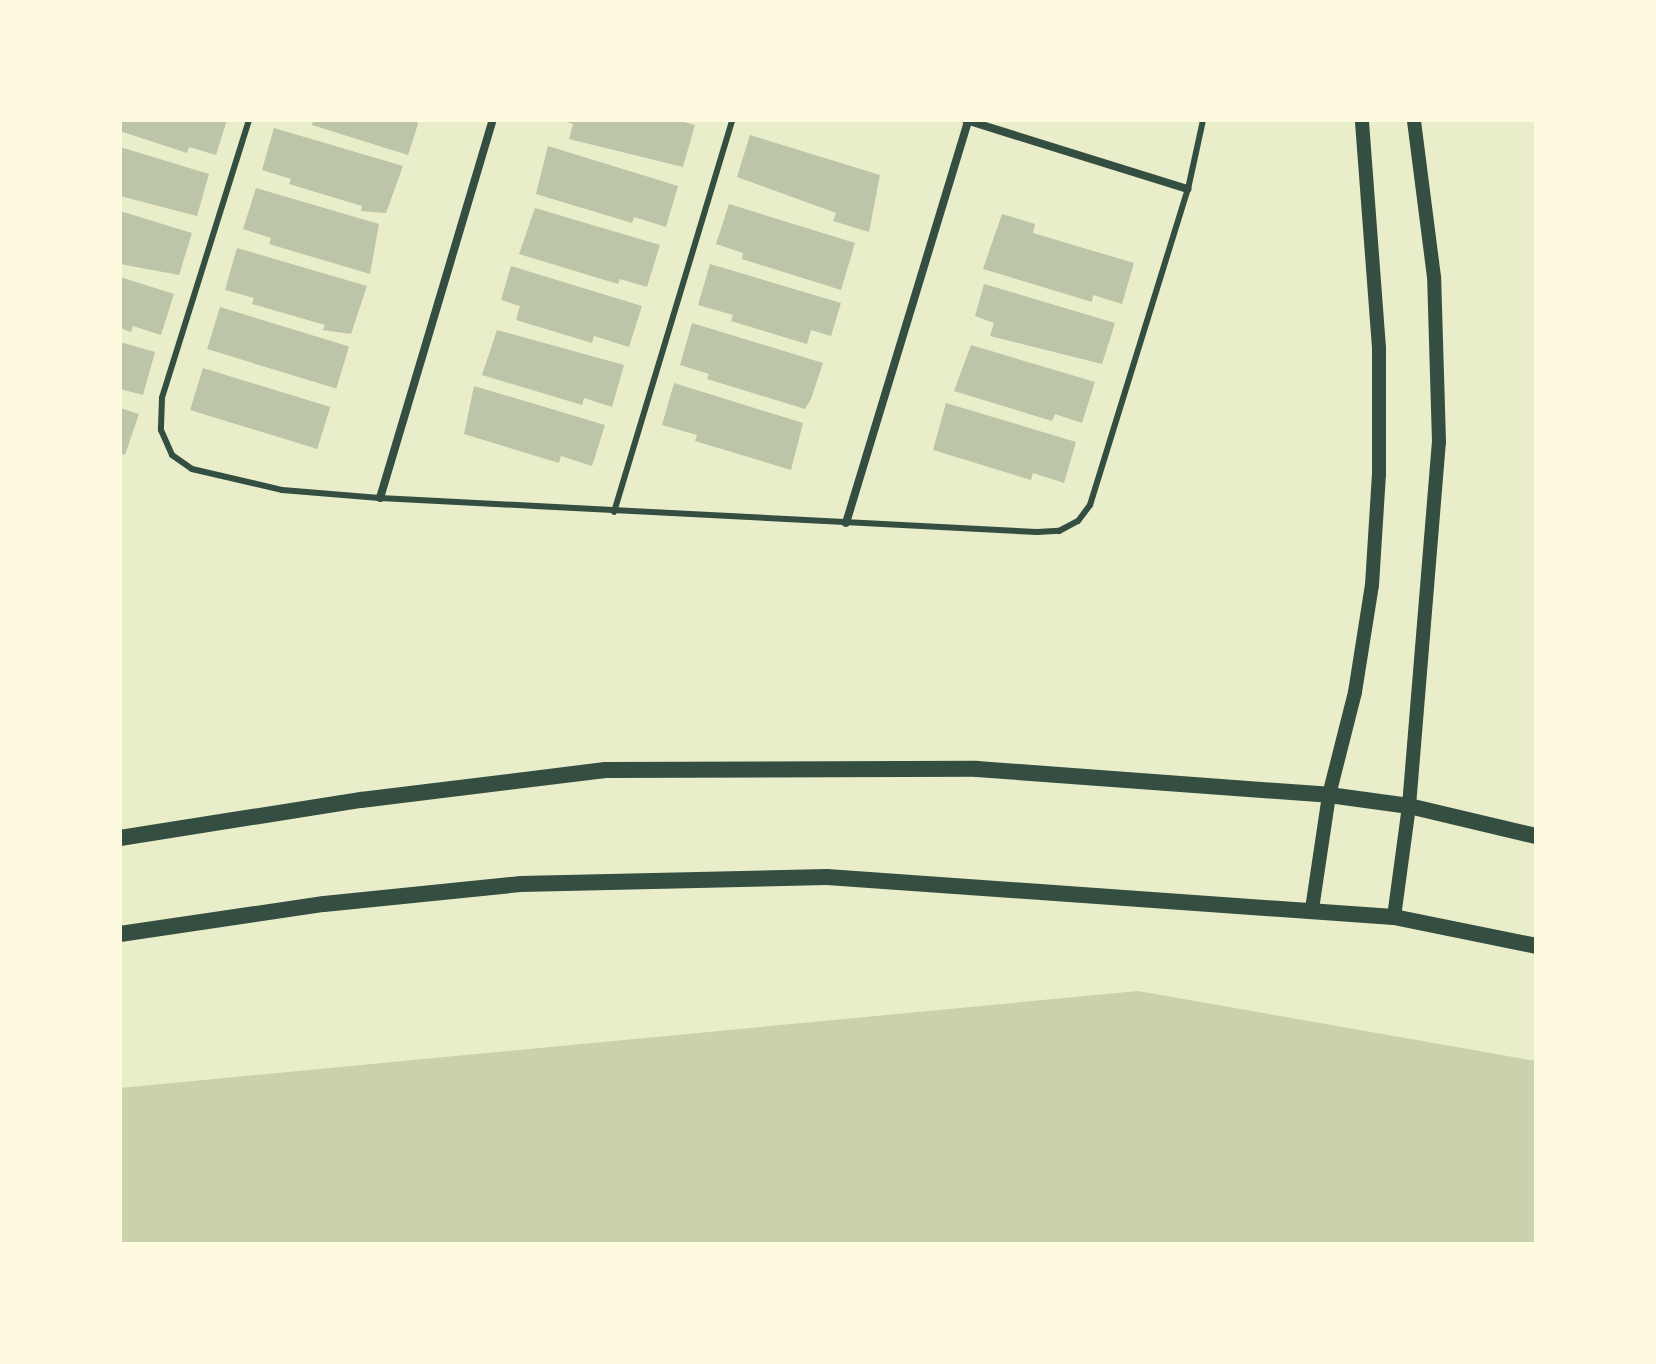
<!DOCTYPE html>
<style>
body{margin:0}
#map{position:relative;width:1656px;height:1364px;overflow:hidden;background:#e9edc9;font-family:"Fira Sans",sans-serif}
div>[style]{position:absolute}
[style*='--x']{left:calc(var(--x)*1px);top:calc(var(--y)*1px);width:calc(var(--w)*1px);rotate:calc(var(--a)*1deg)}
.green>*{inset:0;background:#cad2ad}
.building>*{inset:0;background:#bcc5a7;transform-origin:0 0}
.service>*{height:6px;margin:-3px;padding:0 3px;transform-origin:3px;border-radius:3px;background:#344e41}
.minor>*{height:8px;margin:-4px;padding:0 4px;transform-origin:4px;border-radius:4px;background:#344e41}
.tertiary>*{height:14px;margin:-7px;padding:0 7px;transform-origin:7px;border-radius:7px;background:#344e41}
.secondary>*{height:16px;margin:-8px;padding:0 8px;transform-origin:8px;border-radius:8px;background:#344e41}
span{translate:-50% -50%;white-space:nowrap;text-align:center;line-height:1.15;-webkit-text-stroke:6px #fefae0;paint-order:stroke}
.frame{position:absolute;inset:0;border:122px solid #fefae0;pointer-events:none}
</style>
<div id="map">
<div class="green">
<div style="clip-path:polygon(1138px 991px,1536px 1061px,1536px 1244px,120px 1244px,120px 1088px)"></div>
</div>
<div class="building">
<div style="clip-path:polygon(120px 120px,227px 120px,216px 155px,189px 147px,187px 153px,120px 131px)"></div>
<div style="clip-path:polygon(313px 120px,417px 120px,418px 124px,408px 155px,312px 125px)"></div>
<div style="clip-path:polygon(560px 120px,677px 120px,695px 125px,683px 167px,569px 139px,573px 124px)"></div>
<div style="clip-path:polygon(274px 128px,403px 166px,386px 213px,361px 211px,362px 206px,289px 184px,291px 179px,262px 170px)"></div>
<div style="clip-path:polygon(750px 135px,880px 175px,869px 232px,833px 221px,836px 213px,737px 177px)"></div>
<div style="clip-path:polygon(548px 146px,678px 186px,666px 227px,634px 217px,632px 223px,536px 194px)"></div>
<div style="clip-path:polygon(120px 147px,209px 174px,197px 216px,120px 196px)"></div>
<div style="clip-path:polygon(256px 188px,379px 224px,370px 274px,269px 244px,271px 238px,243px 229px)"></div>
<div style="clip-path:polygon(729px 204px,855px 243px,841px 290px,742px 259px,743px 253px,716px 244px)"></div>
<div style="clip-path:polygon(535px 208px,660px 245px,647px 287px,620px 279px,618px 284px,519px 254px)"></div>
<div style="clip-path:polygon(120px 211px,192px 233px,179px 275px,120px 264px)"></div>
<div style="clip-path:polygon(1002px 214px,1035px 224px,1033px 233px,1134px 263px,1122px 304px,1093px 295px,1092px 302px,983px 269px)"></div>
<div style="clip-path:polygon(237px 248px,367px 286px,351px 334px,323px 330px,325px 325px,252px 304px,254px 298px,225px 290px)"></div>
<div style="clip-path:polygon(710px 264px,841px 303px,831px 336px,811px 330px,807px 344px,731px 321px,733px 315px,698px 305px)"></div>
<div style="clip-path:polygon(511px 266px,642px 306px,629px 347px,594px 336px,592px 343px,516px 320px,520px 306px,501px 300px)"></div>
<div style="clip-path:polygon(120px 277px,174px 294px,161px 335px,133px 326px,131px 332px,120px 328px)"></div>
<div style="clip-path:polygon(984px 284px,1115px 323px,1102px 364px,990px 336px,994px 323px,975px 316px)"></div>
<div style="left:220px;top:307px;width:135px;height:44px;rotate:17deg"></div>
<div style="clip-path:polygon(692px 323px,823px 363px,811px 399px,805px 409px,707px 379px,709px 374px,680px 365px)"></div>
<div style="clip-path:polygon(497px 330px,624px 365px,612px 407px,584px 398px,582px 405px,482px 375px)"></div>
<div style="clip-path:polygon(120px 342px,155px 352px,143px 395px,120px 389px)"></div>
<div style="clip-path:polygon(971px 345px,1095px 382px,1082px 423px,1055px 414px,1052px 421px,954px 391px)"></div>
<div style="left:203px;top:368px;width:133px;height:44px;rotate:17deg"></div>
<div style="clip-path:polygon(674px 383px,803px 423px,791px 470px,695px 441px,697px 435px,662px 425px)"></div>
<div style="clip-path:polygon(474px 386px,605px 425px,592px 466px,561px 456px,559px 463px,464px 434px)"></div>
<div style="clip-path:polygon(946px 403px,1076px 442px,1064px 483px,1033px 473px,1031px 480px,933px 450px)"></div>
<div style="clip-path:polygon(120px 408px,139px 414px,125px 455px,120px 453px)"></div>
</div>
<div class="service">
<div style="--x:249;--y:120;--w:291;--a:107.4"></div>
<div style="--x:162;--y:398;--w:32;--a:92"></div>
<div style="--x:161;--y:430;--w:27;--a:66"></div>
<div style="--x:172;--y:455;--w:24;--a:35"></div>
<div style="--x:192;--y:469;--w:92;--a:13.1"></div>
<div style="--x:282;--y:490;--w:98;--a:4.7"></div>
<div style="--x:380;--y:498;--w:658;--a:2.96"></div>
<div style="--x:1037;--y:532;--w:22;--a:-3"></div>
<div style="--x:1059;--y:531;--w:21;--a:-28"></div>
<div style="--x:1078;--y:521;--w:20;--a:-53"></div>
<div style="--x:1090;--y:505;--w:331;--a:-72.8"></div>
<div style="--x:1188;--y:189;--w:71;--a:-77.7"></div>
<div style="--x:614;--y:512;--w:409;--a:-73.2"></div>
</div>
<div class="minor">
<div style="--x:966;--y:120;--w:232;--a:17.3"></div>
<div style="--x:380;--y:498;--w:395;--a:-73.4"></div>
<div style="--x:846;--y:523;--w:420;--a:-73.1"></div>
</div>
<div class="tertiary">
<div style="--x:1312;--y:909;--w:115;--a:-81.5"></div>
<div style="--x:1329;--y:795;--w:106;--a:-75.8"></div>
<div style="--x:1355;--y:692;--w:108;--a:-81"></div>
<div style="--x:1372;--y:585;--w:111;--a:-86.4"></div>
<div style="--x:1379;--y:474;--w:126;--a:-90"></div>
<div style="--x:1379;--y:348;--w:229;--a:-94.3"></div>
<div style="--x:1394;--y:917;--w:112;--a:-82.3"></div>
<div style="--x:1409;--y:806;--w:365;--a:-85.3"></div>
<div style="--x:1439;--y:442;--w:165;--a:-91.7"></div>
<div style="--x:1434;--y:277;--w:158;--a:-97.3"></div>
</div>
<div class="secondary">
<div style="--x:120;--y:838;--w:244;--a:-9"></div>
<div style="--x:361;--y:800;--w:246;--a:-7"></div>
<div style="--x:605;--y:770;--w:372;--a:-0.2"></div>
<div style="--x:977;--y:769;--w:353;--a:4.2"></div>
<div style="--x:1329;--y:795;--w:81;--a:7.8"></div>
<div style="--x:1409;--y:806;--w:130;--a:13.3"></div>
<div style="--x:120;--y:934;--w:206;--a:-8.4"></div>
<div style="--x:324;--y:904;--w:197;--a:-5.8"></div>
<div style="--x:520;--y:884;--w:307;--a:-1.3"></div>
<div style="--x:827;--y:877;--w:568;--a:4.04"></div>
<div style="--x:1394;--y:917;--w:145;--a:11.5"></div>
</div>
<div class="frame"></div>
</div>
